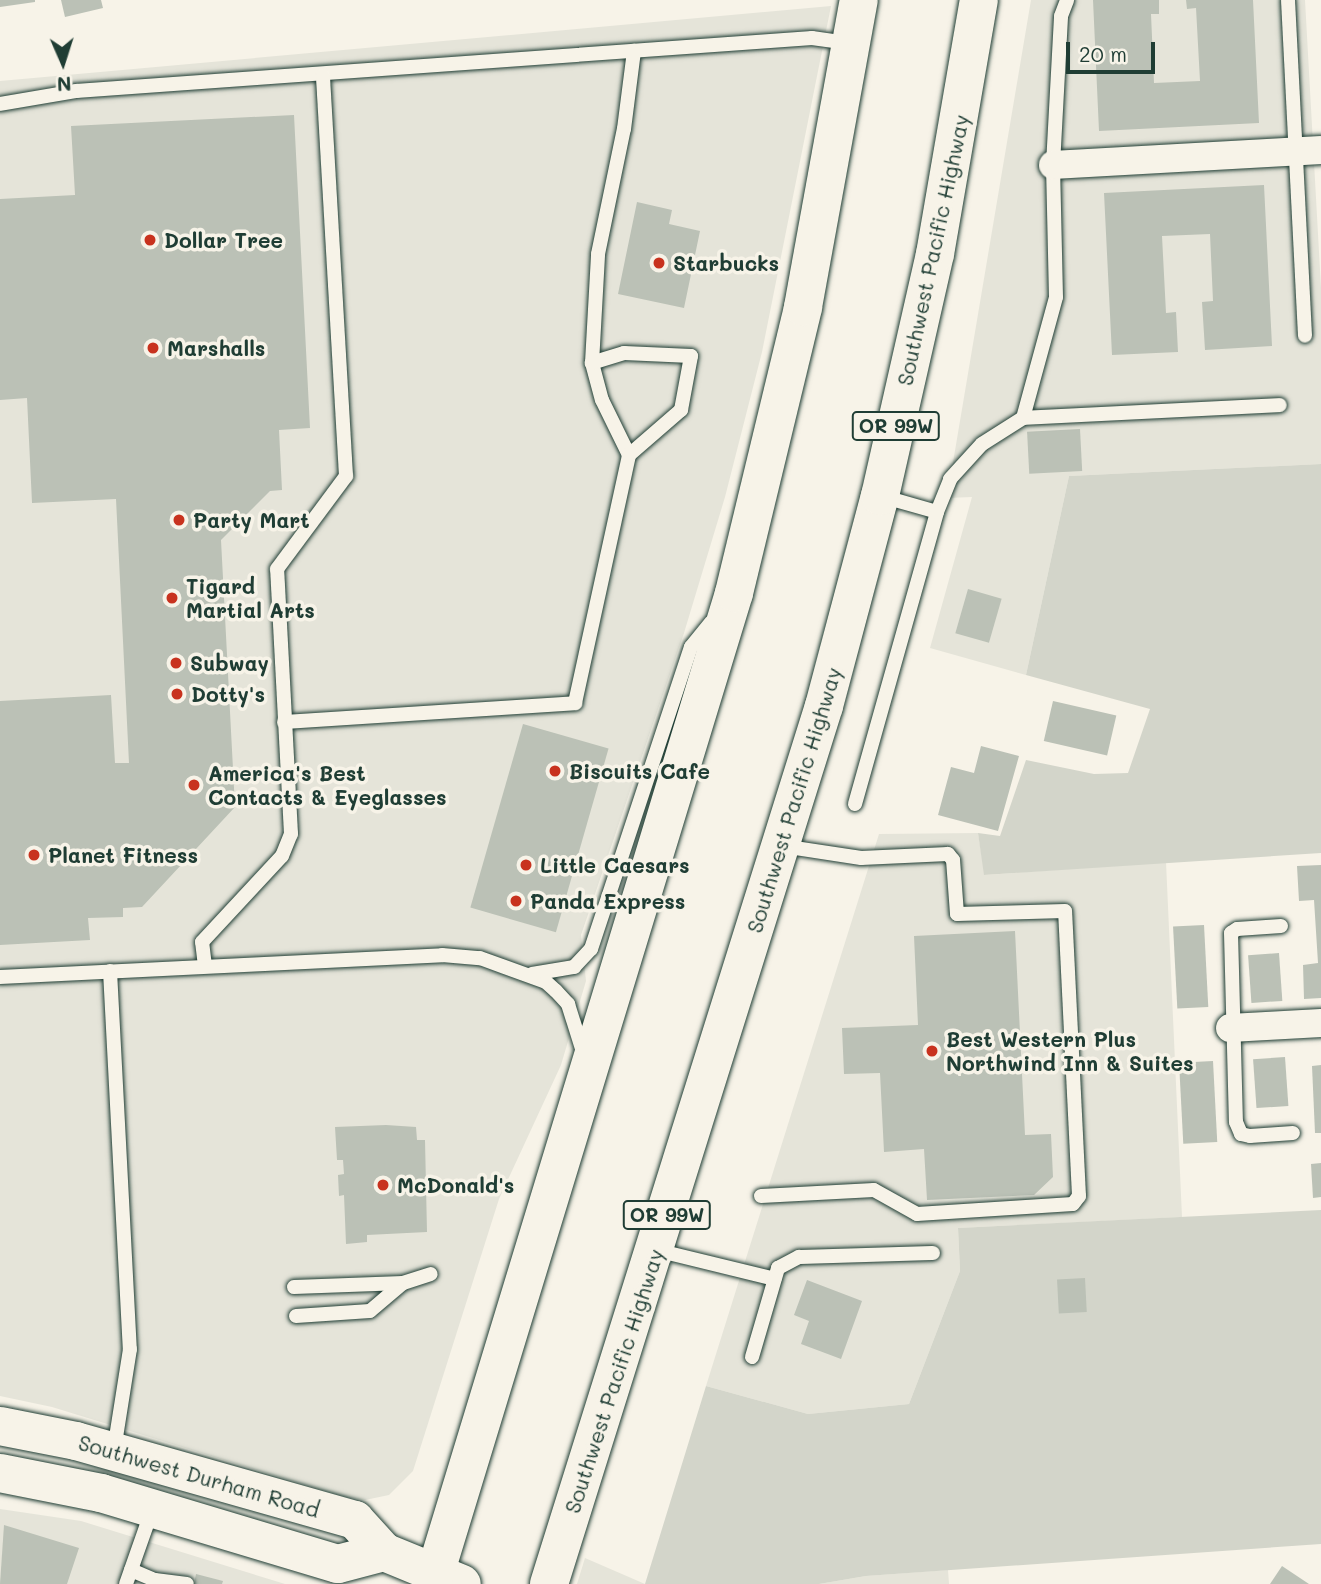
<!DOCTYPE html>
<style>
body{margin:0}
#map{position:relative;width:1321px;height:1584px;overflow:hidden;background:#f7f3e8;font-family:Mali,sans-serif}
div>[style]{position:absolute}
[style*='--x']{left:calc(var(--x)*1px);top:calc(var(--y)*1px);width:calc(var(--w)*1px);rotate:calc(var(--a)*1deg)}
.built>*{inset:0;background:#e5e4d9}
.green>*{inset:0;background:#d3d5ca}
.building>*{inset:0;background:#bbc1b6;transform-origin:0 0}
.roads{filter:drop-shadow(0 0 2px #1f3d34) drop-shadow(0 0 2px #1f3d34)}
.service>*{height:14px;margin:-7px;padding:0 7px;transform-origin:7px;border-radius:7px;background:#f7f3e8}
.minor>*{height:28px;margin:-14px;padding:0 14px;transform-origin:14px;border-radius:14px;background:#f7f3e8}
.primary>*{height:38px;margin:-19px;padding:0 19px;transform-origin:19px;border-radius:19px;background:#f7f3e8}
.trunk>*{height:38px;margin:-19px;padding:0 19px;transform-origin:19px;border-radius:19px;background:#f7f3e8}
.dots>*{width:19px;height:19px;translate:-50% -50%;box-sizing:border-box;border:4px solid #f7f3e8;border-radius:50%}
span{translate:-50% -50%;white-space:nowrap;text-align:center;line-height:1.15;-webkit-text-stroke:7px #f7f3e8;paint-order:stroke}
.shield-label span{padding:2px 5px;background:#f7f3e8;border:2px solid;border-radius:5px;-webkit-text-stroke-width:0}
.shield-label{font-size:19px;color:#1f3d34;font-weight:700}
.poi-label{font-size:21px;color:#1f3d34;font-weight:700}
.left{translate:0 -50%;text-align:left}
.street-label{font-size:21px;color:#1f3d34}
.north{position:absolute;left:28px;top:28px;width:70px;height:70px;-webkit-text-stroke:5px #f7f3e8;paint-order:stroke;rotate:177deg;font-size:19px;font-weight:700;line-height:28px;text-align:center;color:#1f3d34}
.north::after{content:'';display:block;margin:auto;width:24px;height:32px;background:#1f3d34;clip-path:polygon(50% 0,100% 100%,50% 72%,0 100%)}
.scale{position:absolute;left:1066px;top:42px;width:89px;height:32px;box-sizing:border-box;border:4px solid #1f3d34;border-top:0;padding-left:9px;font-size:21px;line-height:24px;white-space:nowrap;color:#1f3d34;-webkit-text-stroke:5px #f7f3e8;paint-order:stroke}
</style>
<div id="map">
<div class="built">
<div style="clip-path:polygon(1031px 0,1305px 0,1321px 288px,1321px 464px,1069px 476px,1026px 675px,930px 648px,972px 497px,947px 498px)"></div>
<div style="clip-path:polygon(831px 6px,762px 352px,725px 497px,684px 633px,581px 935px,586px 981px,561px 1065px,499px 1199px,413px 1471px,389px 1495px,365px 1500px,345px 1497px,52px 1407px,0 1396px,0 81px)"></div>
<div style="clip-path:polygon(978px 833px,985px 875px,1166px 862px,1182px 1217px,958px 1228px,960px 1271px,909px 1404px,808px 1414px,706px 1386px,879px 834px)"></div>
<div style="clip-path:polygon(0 1509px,81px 1521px,285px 1584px,0 1584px)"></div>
<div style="clip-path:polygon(585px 1558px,645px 1584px,577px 1584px)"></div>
<div style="clip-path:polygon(948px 1570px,949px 1584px,819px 1584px,866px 1576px)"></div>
</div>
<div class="green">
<div style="clip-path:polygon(1321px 464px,1321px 853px,984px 875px,978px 833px,1000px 836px,1026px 760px,1094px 774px,1128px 773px,1150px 709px,1026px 675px,1069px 476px)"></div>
<div style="clip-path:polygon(1321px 1210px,1321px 1544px,866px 1576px,819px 1584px,645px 1584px,706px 1386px,808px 1414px,909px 1404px,960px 1271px,958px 1228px)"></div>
</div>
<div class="building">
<div style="clip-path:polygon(0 0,35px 0,35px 2px,0 7px)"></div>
<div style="clip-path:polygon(61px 0,101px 0,103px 8px,65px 17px)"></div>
<div style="clip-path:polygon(1093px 0,1159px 0,1159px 14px,1151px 14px,1154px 83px,1200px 81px,1196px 8px,1187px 9px,1186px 0,1253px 0,1259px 123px,1099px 131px)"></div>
<div style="clip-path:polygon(294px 115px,310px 428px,279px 430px,282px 490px,270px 491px,221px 540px,235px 807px,142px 907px,123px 908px,123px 917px,88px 918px,90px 940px,0 945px,0 701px,111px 695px,115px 763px,129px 763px,116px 499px,32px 503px,27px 398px,0 400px,0 199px,75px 195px,71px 126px)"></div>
<div style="clip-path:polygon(1264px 185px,1272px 346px,1205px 350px,1202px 302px,1213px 301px,1210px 234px,1162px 236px,1166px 313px,1176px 312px,1178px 352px,1112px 355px,1104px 193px)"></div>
<div style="clip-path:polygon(637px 202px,672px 210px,669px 224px,700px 231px,684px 308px,618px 294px)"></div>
<div style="left:1080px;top:429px;width:42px;height:53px;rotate:87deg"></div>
<div style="left:968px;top:589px;width:35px;height:46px;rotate:16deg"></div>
<div style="left:1053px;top:701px;width:65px;height:41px;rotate:13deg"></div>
<div style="left:523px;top:724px;width:89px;height:191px;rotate:16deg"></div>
<div style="clip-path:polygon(981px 746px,1019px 756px,998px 831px,938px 815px,951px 767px,974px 773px)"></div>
<div style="clip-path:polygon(1321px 865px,1321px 998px,1304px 999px,1303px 965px,1318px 963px,1314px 900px,1299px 901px,1297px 866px)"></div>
<div style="left:1204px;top:925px;width:82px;height:31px;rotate:87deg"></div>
<div style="clip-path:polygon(1015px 931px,1025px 1135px,1051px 1134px,1053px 1177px,1034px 1195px,927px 1200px,924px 1149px,884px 1152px,880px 1073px,844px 1074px,842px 1028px,918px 1025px,914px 936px)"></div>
<div style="left:1279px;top:953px;width:48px;height:31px;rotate:86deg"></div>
<div style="left:1285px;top:1057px;width:49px;height:32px;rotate:86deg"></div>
<div style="left:1213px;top:1061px;width:81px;height:34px;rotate:87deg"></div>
<div style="clip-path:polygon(1321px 1065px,1321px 1133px,1315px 1133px,1312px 1066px)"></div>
<div style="clip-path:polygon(386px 1125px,416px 1127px,417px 1140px,425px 1140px,427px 1232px,367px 1235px,367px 1242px,346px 1244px,344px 1195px,339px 1196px,338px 1175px,344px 1174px,343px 1160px,337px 1160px,335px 1127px)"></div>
<div style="clip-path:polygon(1321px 1163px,1321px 1197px,1313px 1198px,1311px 1164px)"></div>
<div style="left:1085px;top:1278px;width:34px;height:28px;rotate:87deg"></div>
<div style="clip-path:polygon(807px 1280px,862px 1301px,841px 1359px,801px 1344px,809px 1321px,794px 1315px)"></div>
<div style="clip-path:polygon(4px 1525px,79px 1548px,67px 1584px,0 1584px)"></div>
<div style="clip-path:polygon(1282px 1566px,1309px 1584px,1270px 1584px)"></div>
<div style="clip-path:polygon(196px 1574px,223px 1581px,222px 1584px,194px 1584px)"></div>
</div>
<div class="roads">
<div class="service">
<div style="--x:1288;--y:0;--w:336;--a:87.1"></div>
<div style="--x:0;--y:104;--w:77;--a:-9.7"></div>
<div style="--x:76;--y:91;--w:738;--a:-4.12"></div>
<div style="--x:812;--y:38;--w:37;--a:8"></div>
<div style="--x:592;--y:363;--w:38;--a:75"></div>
<div style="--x:602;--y:400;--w:61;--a:63.9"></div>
<div style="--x:1023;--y:418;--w:125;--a:-74.7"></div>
<div style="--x:1056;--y:297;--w:132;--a:-91.3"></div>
<div style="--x:1053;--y:165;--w:149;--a:-86.9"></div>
<div style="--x:1061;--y:16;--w:17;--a:-69"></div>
<div style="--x:881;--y:496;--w:58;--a:15.9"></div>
<div style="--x:284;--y:722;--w:292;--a:-3.7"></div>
<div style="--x:575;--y:703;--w:254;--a:-77.7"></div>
<div style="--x:629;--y:455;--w:69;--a:-40.9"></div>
<div style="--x:681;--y:410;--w:55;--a:-79.5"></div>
<div style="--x:691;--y:356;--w:67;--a:-177.4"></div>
<div style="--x:624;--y:353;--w:34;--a:163"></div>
<div style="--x:592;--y:363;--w:109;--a:-86.8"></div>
<div style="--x:598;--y:254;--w:128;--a:-78.3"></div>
<div style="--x:624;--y:129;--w:79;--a:-82.7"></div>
<div style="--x:855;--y:804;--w:303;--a:-74.3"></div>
<div style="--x:937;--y:512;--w:35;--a:-68"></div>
<div style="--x:950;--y:479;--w:47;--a:-47.6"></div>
<div style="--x:982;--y:444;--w:49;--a:-32.4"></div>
<div style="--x:1023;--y:418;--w:257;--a:-2.9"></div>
<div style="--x:1281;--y:926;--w:44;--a:176.1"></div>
<div style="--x:1237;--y:929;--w:7;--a:146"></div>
<div style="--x:1231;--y:933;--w:189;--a:88.5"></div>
<div style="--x:1236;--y:1122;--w:13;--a:67"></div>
<div style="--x:1241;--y:1134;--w:9;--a:13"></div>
<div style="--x:1250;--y:1136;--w:43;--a:-4"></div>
<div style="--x:205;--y:966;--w:24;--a:-97"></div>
<div style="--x:202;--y:942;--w:117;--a:-47.1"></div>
<div style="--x:282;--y:856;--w:24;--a:-68"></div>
<div style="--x:291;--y:834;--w:265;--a:-93"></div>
<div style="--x:277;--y:569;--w:116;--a:-53.4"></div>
<div style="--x:346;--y:476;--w:401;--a:-93.3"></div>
<div style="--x:110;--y:971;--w:379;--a:87"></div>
<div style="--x:130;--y:1349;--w:102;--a:99"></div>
<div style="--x:532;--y:974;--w:43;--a:-9.5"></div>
<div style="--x:574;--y:967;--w:25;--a:-47"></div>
<div style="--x:591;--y:949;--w:318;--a:-71.7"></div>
<div style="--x:691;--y:647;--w:32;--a:-51"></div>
<div style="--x:0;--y:977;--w:443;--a:-2.8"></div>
<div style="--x:442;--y:955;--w:38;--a:5"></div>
<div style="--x:480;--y:958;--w:70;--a:20"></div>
<div style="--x:546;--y:982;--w:13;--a:42"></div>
<div style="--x:556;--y:991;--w:18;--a:47"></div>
<div style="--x:568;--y:1004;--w:50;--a:72.6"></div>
<div style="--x:761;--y:1196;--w:113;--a:-3"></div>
<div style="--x:874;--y:1190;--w:49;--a:29.2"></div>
<div style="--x:917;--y:1214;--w:156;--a:-3.7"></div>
<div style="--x:1073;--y:1204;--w:10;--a:-53"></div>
<div style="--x:1079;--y:1196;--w:285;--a:-92.8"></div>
<div style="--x:1065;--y:911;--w:108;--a:178.4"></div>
<div style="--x:957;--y:914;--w:54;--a:-94.2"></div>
<div style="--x:953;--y:860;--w:8;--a:-130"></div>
<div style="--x:948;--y:854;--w:87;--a:177.4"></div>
<div style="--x:861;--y:858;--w:79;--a:-171.3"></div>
<div style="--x:656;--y:1250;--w:122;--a:13.7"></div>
<div style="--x:294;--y:1287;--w:109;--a:-2.1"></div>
<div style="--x:296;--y:1316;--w:74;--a:-3.9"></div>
<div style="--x:370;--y:1311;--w:43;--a:-40.3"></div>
<div style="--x:403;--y:1283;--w:29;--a:-18"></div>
<div style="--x:752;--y:1357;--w:93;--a:-73.7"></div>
<div style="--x:778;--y:1268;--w:24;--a:-28"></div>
<div style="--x:799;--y:1257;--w:134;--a:-1.7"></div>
<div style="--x:131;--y:1570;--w:26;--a:23"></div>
<div style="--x:155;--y:1580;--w:32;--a:7"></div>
<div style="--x:126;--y:1584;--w:78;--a:-70.6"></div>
</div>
<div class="minor">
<div style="--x:1053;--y:165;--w:268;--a:-3.2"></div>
<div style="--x:1230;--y:1028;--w:91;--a:-3.1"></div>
</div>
<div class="primary">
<div style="--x:0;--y:1426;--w:77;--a:11.2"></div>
<div style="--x:76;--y:1441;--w:290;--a:15.8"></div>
<div style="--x:355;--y:1520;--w:43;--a:47.8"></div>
<div style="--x:384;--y:1552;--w:84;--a:22.3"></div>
<div style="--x:0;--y:1473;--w:103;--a:11.2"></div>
<div style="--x:101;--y:1493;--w:247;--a:16.7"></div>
<div style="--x:338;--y:1564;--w:48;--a:-14.6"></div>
</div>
<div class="trunk">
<div style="--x:432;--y:1584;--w:1036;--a:-73.05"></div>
<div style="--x:734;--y:593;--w:294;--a:-76.4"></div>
<div style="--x:803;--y:307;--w:312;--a:-79.7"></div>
<div style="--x:549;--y:1584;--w:920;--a:-72.61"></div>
<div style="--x:824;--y:706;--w:217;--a:-75.1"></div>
<div style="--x:880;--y:496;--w:248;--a:-77.2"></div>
<div style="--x:935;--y:254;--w:258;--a:-80.2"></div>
</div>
</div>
<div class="dots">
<div style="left:150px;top:240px;background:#c8321e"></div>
<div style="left:659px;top:263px;background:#c8321e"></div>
<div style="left:153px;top:348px;background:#c8321e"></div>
<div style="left:179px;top:520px;background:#c8321e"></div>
<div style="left:172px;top:598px;background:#c8321e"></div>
<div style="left:176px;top:663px;background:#c8321e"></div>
<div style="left:177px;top:694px;background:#c8321e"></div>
<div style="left:555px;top:771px;background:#c8321e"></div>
<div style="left:194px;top:785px;background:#c8321e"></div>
<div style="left:34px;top:855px;background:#c8321e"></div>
<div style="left:526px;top:865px;background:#c8321e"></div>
<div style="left:516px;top:901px;background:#c8321e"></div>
<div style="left:932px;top:1051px;background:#c8321e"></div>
<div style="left:383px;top:1185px;background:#c8321e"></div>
</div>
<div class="shield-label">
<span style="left:896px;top:426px">OR 99W</span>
<span style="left:667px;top:1215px">OR 99W</span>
</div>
<div class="poi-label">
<span class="left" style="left:164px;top:240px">Dollar Tree</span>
<span class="left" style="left:673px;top:263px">Starbucks</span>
<span class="left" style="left:167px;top:348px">Marshalls</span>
<span class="left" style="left:193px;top:520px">Party Mart</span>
<span class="left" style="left:186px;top:598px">Tigard<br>Martial Arts</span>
<span class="left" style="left:190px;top:663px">Subway</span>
<span class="left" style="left:191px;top:694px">Dotty's</span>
<span class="left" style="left:569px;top:771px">Biscuits Cafe</span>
<span class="left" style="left:208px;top:785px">America's Best<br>Contacts &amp; Eyeglasses</span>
<span class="left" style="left:48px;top:855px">Planet Fitness</span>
<span class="left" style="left:540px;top:865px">Little Caesars</span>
<span class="left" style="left:530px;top:901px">Panda Express</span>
<span class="left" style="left:946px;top:1051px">Best Western Plus<br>Northwind Inn &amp; Suites</span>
<span class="left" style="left:397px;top:1185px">McDonald's</span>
</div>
<div class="street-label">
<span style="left:933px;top:250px;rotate:-78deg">Southwest Pacific Highway</span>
<span style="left:794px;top:800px;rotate:-73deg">Southwest Pacific Highway</span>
<span style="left:614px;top:1381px;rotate:-72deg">Southwest Pacific Highway</span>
<span style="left:199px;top:1476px;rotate:16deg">Southwest Durham Road</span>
</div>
<div class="north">N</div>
<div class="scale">20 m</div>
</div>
